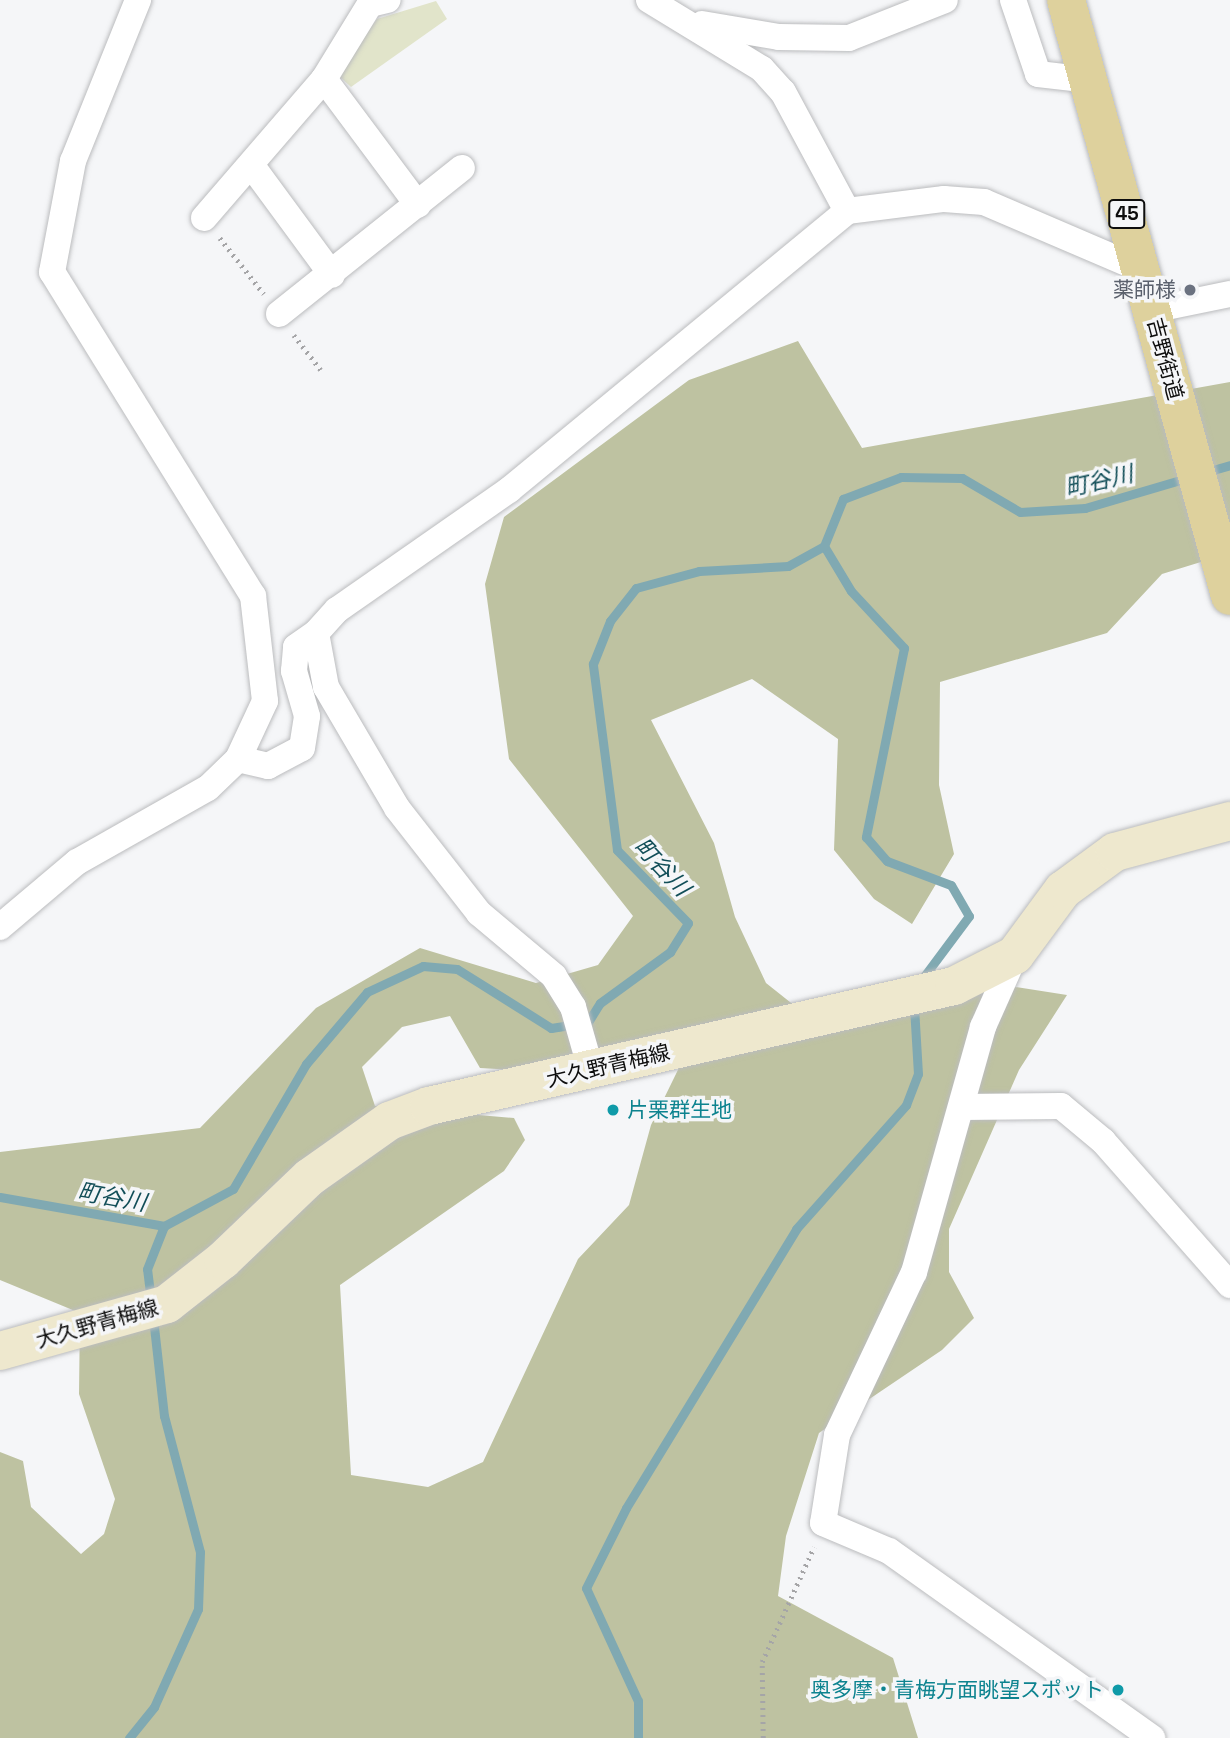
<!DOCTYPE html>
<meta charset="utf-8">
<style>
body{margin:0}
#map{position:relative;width:1230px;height:1738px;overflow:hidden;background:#f5f6f8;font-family:"Space Grotesk","Noto Sans JP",sans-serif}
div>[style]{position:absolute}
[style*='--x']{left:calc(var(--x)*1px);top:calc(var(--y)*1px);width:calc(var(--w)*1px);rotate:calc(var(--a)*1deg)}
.green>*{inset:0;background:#e1e4ca}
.forest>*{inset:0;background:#bec2a1}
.stream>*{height:9px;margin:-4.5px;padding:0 4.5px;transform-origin:4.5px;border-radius:4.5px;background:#80a9b2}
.path>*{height:4.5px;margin-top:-2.25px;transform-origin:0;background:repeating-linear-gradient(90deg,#a5a5a7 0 2px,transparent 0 7px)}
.roads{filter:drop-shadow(0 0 2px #bbbcbe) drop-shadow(0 0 2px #bbbcbe)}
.street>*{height:26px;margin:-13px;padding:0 13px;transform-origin:13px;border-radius:13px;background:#fff}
.secondary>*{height:38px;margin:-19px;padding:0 19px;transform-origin:19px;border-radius:19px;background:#eee8ce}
.primary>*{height:38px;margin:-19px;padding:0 19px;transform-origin:19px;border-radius:19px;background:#ded19d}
.dots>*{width:19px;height:19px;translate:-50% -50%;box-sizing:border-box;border:4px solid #f5f6f8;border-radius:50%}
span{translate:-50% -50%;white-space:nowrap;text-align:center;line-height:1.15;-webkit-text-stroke:7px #f5f6f8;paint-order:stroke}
.shield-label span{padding:2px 5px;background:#f5f6f8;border:2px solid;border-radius:5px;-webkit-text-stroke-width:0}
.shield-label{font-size:19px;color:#0e0e0e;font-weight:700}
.worship-label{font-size:21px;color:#5b616d}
.right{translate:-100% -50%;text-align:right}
.street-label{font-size:21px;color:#0e0e0e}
.culture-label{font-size:21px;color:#0d838f}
.left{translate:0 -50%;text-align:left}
.water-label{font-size:23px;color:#124e58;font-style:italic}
</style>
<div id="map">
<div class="green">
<div style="clip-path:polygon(436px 1px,447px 19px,351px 87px,337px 74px,377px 19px)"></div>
</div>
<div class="forest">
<div style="clip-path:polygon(evenodd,798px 341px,862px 448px,1230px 382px,1230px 553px,1162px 574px,1107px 633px,940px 682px,939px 785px,954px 854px,912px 924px,874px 899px,834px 850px,838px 739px,752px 679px,651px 720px,714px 843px,735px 917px,766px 983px,805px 1014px,938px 975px,1067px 995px,1019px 1070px,949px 1229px,949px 1272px,974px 1318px,942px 1350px,819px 1433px,786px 1536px,778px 1596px,893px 1658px,918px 1738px,0 1738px,0 1452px,23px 1461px,31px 1507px,81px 1554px,104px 1534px,115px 1499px,79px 1394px,80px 1313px,0 1280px,0 1152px,200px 1128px,316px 1008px,420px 948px,536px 983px,598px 965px,633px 916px,509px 759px,485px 584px,504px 517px,689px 380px,798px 341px,450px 1016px,480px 1068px,531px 1071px,696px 1033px,651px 1125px,629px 1205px,578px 1259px,483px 1462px,428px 1487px,351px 1475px,340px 1285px,504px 1171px,525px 1140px,514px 1118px,375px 1106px,362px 1067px,402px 1027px,450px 1016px)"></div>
</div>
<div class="stream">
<div style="--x:1206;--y:472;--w:25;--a:-16"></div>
<div style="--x:824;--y:546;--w:52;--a:59"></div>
<div style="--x:851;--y:591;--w:78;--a:47.1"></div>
<div style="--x:904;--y:648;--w:193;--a:101.4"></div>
<div style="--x:866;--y:837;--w:32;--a:49"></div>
<div style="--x:887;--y:861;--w:68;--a:20.6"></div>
<div style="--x:951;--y:885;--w:36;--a:60"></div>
<div style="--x:969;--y:916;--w:84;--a:126.7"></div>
<div style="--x:0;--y:1197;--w:167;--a:10"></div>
<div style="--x:164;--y:1226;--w:78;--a:-28.2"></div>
<div style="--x:233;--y:1189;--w:145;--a:-59.7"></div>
<div style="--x:306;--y:1064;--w:94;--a:-49.7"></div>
<div style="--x:367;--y:992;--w:62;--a:-24.9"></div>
<div style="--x:423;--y:966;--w:34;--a:5"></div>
<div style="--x:457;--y:969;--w:111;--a:32.1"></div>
<div style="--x:551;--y:1028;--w:37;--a:-9"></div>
<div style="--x:588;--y:1022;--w:22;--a:-58"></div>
<div style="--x:600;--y:1003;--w:87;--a:-36.1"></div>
<div style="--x:670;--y:952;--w:34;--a:-58"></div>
<div style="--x:688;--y:923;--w:102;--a:-134.2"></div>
<div style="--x:617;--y:850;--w:188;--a:-97.4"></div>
<div style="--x:593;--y:664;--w:46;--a:-68.4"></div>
<div style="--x:610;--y:621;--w:42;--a:-51.8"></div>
<div style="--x:636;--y:588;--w:65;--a:-15.1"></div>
<div style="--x:699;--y:571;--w:89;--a:-3.2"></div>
<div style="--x:788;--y:566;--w:41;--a:-29.1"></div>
<div style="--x:824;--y:546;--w:51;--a:-68"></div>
<div style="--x:843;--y:499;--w:62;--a:-20.8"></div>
<div style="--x:901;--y:477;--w:61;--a:0.9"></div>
<div style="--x:962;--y:478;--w:67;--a:30.4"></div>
<div style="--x:1020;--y:512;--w:65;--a:-3.5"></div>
<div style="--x:1085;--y:508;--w:109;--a:-16.4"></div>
<div style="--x:151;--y:1301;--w:32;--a:-97"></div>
<div style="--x:147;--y:1269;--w:46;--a:-68.4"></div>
<div style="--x:129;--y:1738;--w:40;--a:-51"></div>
<div style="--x:154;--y:1707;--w:107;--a:-65.8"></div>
<div style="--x:198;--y:1609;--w:57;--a:-88"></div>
<div style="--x:200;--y:1552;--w:141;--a:-104.8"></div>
<div style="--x:164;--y:1416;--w:99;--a:-96.4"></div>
<div style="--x:638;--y:1738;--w:37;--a:-90"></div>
<div style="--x:638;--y:1701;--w:124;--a:-114.7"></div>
<div style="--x:586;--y:1588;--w:89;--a:-63.4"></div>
<div style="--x:626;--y:1508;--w:327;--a:-58.6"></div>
<div style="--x:796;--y:1229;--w:166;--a:-48.4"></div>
<div style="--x:906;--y:1105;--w:33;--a:-69"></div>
<div style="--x:918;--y:1074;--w:68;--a:-93.4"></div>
</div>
<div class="path">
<div style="--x:220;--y:238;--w:71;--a:51.8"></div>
<div style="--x:294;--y:335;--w:44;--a:52.4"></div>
<div style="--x:763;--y:1738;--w:76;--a:-90.8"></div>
<div style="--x:762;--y:1662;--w:126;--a:-65.7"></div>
</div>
<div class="roads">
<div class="street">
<div style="--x:649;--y:0;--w:132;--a:31.4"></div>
<div style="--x:762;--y:69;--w:31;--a:48"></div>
<div style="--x:783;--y:92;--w:135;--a:61.7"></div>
<div style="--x:1013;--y:0;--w:78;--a:71.3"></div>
<div style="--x:1038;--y:74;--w:51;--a:6.7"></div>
<div style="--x:702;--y:24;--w:78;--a:9.6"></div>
<div style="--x:779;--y:37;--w:70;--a:0.8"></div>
<div style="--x:849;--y:38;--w:103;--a:-21.6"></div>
<div style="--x:324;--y:79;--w:157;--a:53.3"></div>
<div style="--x:252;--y:166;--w:135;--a:53.7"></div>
<div style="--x:204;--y:218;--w:184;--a:-49.2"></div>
<div style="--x:324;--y:79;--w:88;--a:-58.5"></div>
<div style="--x:370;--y:4;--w:18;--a:-13"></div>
<div style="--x:1152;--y:310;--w:80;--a:-11.6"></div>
<div style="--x:279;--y:314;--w:234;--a:-38.6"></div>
<div style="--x:238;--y:759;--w:31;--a:13"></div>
<div style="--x:268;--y:766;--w:38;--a:-28"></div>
<div style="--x:302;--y:748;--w:32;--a:-81"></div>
<div style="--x:307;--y:716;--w:47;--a:-106.1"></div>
<div style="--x:294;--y:671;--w:24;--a:-85"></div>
<div style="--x:296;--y:647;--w:24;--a:-35"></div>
<div style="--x:0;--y:927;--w:101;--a:-40.2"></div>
<div style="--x:77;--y:862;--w:150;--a:-29.5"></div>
<div style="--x:208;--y:788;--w:42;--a:-44"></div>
<div style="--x:238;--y:759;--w:64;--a:-65"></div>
<div style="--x:265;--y:701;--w:106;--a:-96.5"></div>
<div style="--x:253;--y:596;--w:381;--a:-121.8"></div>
<div style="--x:52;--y:272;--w:113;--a:-79.3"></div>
<div style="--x:73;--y:161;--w:174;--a:-68"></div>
<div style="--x:1015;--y:955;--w:79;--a:114"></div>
<div style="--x:983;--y:1027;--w:255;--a:105.7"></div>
<div style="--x:914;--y:1272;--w:180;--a:115.3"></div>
<div style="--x:837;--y:1435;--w:89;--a:99"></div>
<div style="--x:823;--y:1523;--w:72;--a:23"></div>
<div style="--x:889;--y:1551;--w:323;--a:35.4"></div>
<div style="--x:591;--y:1070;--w:66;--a:-105.9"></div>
<div style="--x:573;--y:1007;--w:36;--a:-122"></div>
<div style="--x:554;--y:976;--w:98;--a:-140"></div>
<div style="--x:479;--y:913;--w:133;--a:-128"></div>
<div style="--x:397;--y:808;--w:140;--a:-120.4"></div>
<div style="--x:326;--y:687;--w:55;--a:-100.5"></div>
<div style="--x:316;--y:633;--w:31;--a:-48"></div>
<div style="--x:337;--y:610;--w:210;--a:-34.9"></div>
<div style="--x:509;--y:490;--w:438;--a:-39.5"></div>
<div style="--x:847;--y:211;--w:98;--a:-7.1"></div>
<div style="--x:944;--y:199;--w:40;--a:4.3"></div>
<div style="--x:984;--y:202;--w:173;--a:23.2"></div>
<div style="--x:962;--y:1107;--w:99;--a:-0.6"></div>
<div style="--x:1061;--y:1106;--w:55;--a:39.8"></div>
<div style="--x:1103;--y:1141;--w:192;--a:48.6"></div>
</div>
<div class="secondary">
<div style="--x:0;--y:1351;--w:173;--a:-15.7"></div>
<div style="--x:167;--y:1304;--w:71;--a:-38.2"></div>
<div style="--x:223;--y:1260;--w:120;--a:-43.7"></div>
<div style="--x:310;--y:1177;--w:97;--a:-35.3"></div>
<div style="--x:389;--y:1121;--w:43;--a:-20.6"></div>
<div style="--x:429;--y:1106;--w:539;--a:-12.88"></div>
<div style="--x:954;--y:986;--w:68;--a:-26.9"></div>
<div style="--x:1015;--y:955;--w:81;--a:-53.6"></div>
<div style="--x:1063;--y:890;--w:64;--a:-36.2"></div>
<div style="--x:1115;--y:852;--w:119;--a:-15.1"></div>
</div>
<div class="primary">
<div style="--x:1066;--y:0;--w:618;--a:74.61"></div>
</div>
</div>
<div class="dots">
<div style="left:1190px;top:290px;background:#6b7280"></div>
<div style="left:613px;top:1110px;background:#0f9aa8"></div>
<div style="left:1118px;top:1690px;background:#0f9aa8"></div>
</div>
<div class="shield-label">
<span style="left:1127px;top:214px">45</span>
</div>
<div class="worship-label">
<span class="right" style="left:1176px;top:290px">薬師様</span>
</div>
<div class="street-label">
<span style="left:1165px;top:359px;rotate:75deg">吉野街道</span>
<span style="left:608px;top:1066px;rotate:-13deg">大久野青梅線</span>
<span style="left:97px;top:1324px;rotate:-16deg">大久野青梅線</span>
</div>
<div class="culture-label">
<span class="left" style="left:627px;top:1110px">片栗群生地</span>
<span class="right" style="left:1104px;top:1690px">奥多摩・青梅方面眺望スポット</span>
</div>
<div class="water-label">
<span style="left:1099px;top:481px;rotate:-13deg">町谷川</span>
<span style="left:662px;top:867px;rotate:47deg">町谷川</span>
<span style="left:112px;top:1197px;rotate:10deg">町谷川</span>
</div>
</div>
